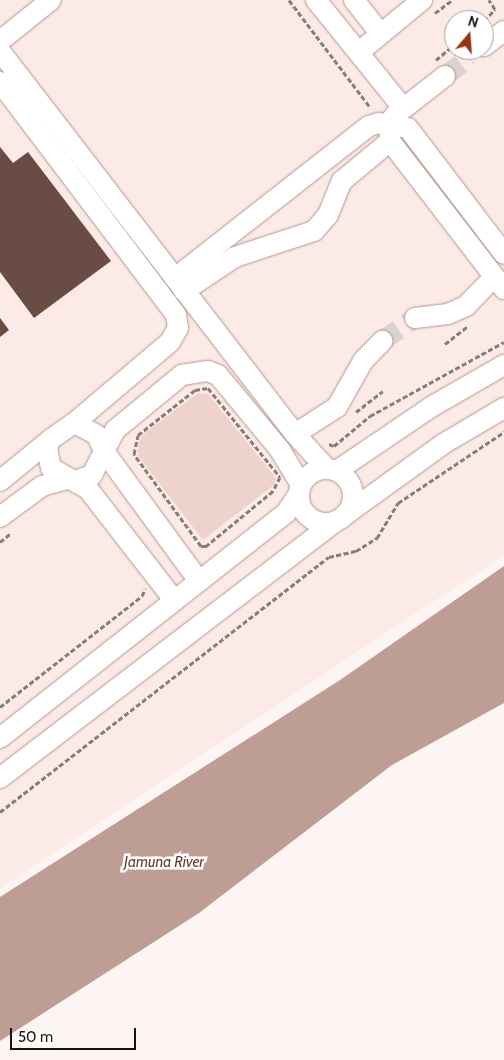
<!DOCTYPE html>
<style>
body{margin:0}
#map{position:relative;width:504px;height:1060px;overflow:hidden;background:#fcf5f3;font-family:Cabin,sans-serif}
div>[style]{position:absolute}
[style*='--x']{left:calc(var(--x)*1px);top:calc(var(--y)*1px);width:calc(var(--w)*1px);rotate:calc(var(--a)*1deg)}
.built>*{inset:0;background:#fbeae5}
.green>*{inset:0;background:#edd3cc}
.water>*{inset:0;background:#bd9d94}
.building>*{inset:0;background:#694c44}
.minor-tunnel>*{height:20px;margin-top:-10px;transform-origin:0;background:repeating-linear-gradient(90deg,#dbd3d1 0 20px,transparent 0 30px)}
.path>*{height:3px;margin-top:-1.5px;transform-origin:0;background:repeating-linear-gradient(90deg,#877d7b 0 5px,transparent 0 7.5px)}
.roads{filter:drop-shadow(0 0 1px #b6968d) drop-shadow(0 0 1px #b6968d)}
.minor>*{height:20px;margin:-10px;padding:0 10px;transform-origin:10px;border-radius:10px;background:#fff}
.minor>.ring{margin:-10px;padding:0;box-sizing:content-box;background:none;border:20px solid #fff;border-radius:50%}
span{translate:-50% -50%;white-space:nowrap;text-align:center;line-height:1.15;-webkit-text-stroke:5px #fff;paint-order:stroke}
.water-label{font-size:15px;color:#693a2c;font-style:italic}
.north{position:absolute;left:444px;top:10px;width:50px;height:50px;box-sizing:border-box;background:#fff;border:1px solid #a5a09f;border-radius:50%;rotate:18deg;font-size:14px;font-weight:700;line-height:20px;text-align:center;color:#1e120f}
.north::after{content:'';display:block;margin:auto;width:18px;height:22px;background:#993212;clip-path:polygon(50% 0,100% 100%,50% 72%,0 100%)}
.scale{position:absolute;left:10px;top:1028px;width:126px;height:22px;box-sizing:border-box;border:2px solid #1e120f;border-top:0;padding-left:6px;font-size:15px;line-height:18px;white-space:nowrap;color:#1e120f;-webkit-text-stroke:4px #fff;paint-order:stroke}
</style>
<div id="map">
<div class="built">
<div style="clip-path:polygon(evenodd,0 0,504px 0,504px 555px,0 888px,0 0,454px 20px,484px 20px,484px 50px,454px 50px,454px 20px)"></div>
</div>
<div class="green">
<div style="clip-path:polygon(198px 393px,208px 394px,276px 478px,275px 484px,203px 540px,138px 456px,138px 450px,140px 438px,146px 432px)"></div>
</div>
<div class="water">
<div style="clip-path:polygon(504px 566px,504px 703px,392px 765px,199px 913px,0 1041px,0 897px,340px 680px)"></div>
</div>
<div class="building">
<div style="clip-path:polygon(0 147px,13px 163px,28px 152px,111px 261px,34px 318px,0 272px)"></div>
<div style="clip-path:polygon(0 318px,9px 330px,0 337px)"></div>
</div>
<div class="minor-tunnel">
<div style="--x:445;--y:76;--w:31;--a:-37"></div>
<div style="--x:382;--y:341;--w:40;--a:-34.9"></div>
</div>
<div class="path">
<div style="--x:289;--y:0;--w:134;--a:52.9"></div>
<div style="--x:435;--y:13;--w:21;--a:-37"></div>
<div style="--x:484;--y:21;--w:16;--a:-47"></div>
<div style="--x:495;--y:9;--w:11;--a:-124"></div>
<div style="--x:436;--y:60;--w:23;--a:-40"></div>
<div style="--x:445;--y:344;--w:29;--a:-38"></div>
<div style="--x:208;--y:388;--w:114;--a:51"></div>
<div style="--x:280;--y:477;--w:16;--a:117"></div>
<div style="--x:273;--y:491;--w:87;--a:140.6"></div>
<div style="--x:206;--y:546;--w:5;--a:180"></div>
<div style="--x:201;--y:546;--w:114;--a:-126.1"></div>
<div style="--x:134;--y:454;--w:19;--a:-78"></div>
<div style="--x:138;--y:435;--w:73;--a:-38.3"></div>
<div style="--x:195;--y:390;--w:13;--a:-9"></div>
<div style="--x:356;--y:412;--w:34;--a:-38"></div>
<div style="--x:329;--y:444;--w:5;--a:22"></div>
<div style="--x:334;--y:446;--w:47;--a:-39.8"></div>
<div style="--x:370;--y:416;--w:153;--a:-28.9"></div>
<div style="--x:0;--y:542;--w:14;--a:-39"></div>
<div style="--x:0;--y:707;--w:180;--a:-38"></div>
<div style="--x:142;--y:596;--w:8;--a:-67"></div>
<div style="--x:0;--y:812;--w:416;--a:-37.8"></div>
<div style="--x:329;--y:557;--w:28;--a:-13"></div>
<div style="--x:356;--y:551;--w:25;--a:-32"></div>
<div style="--x:377;--y:538;--w:41;--a:-59"></div>
<div style="--x:398;--y:503;--w:128;--a:-33.8"></div>
</div>
<div class="roads">
<div class="minor">
<div style="--x:316;--y:0;--w:139;--a:51.1"></div>
<div style="--x:354;--y:0;--w:42;--a:51.8"></div>
<div style="--x:0;--y:41;--w:65;--a:-38.8"></div>
<div style="--x:484;--y:46;--w:25;--a:-37"></div>
<div style="--x:0;--y:51;--w:483;--a:52.4"></div>
<div style="--x:295;--y:434;--w:47;--a:47.6"></div>
<div style="--x:359;--y:52;--w:82;--a:-39.5"></div>
<div style="--x:445;--y:76;--w:63;--a:142"></div>
<div style="--x:395;--y:115;--w:10;--a:127"></div>
<div style="--x:389;--y:123;--w:18;--a:87"></div>
<div style="--x:390;--y:141;--w:187;--a:52.4"></div>
<div style="--x:0;--y:82;--w:292;--a:52.9"></div>
<div style="--x:176;--y:315;--w:13;--a:81"></div>
<div style="--x:178;--y:328;--w:16;--a:120"></div>
<div style="--x:170;--y:342;--w:126;--a:139.8"></div>
<div style="--x:175;--y:278;--w:246;--a:-38.1"></div>
<div style="--x:369;--y:126;--w:10;--a:-17"></div>
<div style="--x:379;--y:123;--w:29;--a:10"></div>
<div style="--x:408;--y:128;--w:158;--a:52.7"></div>
<div style="--x:184;--y:291;--w:61;--a:-33.7"></div>
<div style="--x:235;--y:257;--w:83;--a:-18.2"></div>
<div style="--x:314;--y:231;--w:21;--a:-49"></div>
<div style="--x:328;--y:215;--w:37;--a:-68"></div>
<div style="--x:342;--y:181;--w:62;--a:-39.8"></div>
<div style="--x:415;--y:318;--w:33;--a:-7"></div>
<div style="--x:448;--y:314;--w:20;--a:-24"></div>
<div style="--x:466;--y:306;--w:40;--a:-46"></div>
<div style="--x:295;--y:434;--w:50;--a:-32.7"></div>
<div style="--x:337;--y:407;--w:53;--a:-60.5"></div>
<div style="--x:363;--y:361;--w:28;--a:-46"></div>
<div class="ring" style="left:299px;top:469px;width:34px;height:34px"></div>
<div style="--x:338;--y:470;--w:112;--a:-34.1"></div>
<div style="--x:431;--y:407;--w:84;--a:-29.9"></div>
<div style="--x:0;--y:481;--w:65;--a:-39.4"></div>
<div style="--x:75;--y:481;--w:18;--a:-19"></div>
<div style="--x:92;--y:475;--w:27;--a:-63"></div>
<div style="--x:104;--y:451;--w:17;--a:-114"></div>
<div style="--x:97;--y:435;--w:26;--a:-152"></div>
<div style="--x:74;--y:423;--w:29;--a:145"></div>
<div style="--x:50;--y:440;--w:9;--a:108"></div>
<div style="--x:47;--y:449;--w:19;--a:78"></div>
<div style="--x:51;--y:468;--w:43;--a:29.6"></div>
<div style="--x:88;--y:489;--w:140;--a:52.2"></div>
<div style="--x:345;--y:515;--w:121;--a:-35.9"></div>
<div style="--x:443;--y:444;--w:71;--a:-30.5"></div>
<div style="--x:0;--y:517;--w:52;--a:-36.4"></div>
<div style="--x:42;--y:486;--w:26;--a:-16"></div>
<div style="--x:199;--y:581;--w:161;--a:-126.2"></div>
<div style="--x:104;--y:451;--w:24;--a:-62"></div>
<div style="--x:115;--y:430;--w:87;--a:-39.4"></div>
<div style="--x:182;--y:375;--w:26;--a:-9"></div>
<div style="--x:208;--y:371;--w:11;--a:22"></div>
<div style="--x:218;--y:375;--w:97;--a:50.4"></div>
<div style="--x:280;--y:450;--w:41;--a:59"></div>
<div style="--x:0;--y:738;--w:364;--a:-38.2"></div>
<div style="--x:286;--y:513;--w:23;--a:-56"></div>
<div style="--x:0;--y:778;--w:425;--a:-37.4"></div>
</div>
</div>
<div class="water-label">
<span style="left:164px;top:863px">Jamuna River</span>
</div>
<div class="north">N</div>
<div class="scale">50 m</div>
</div>
